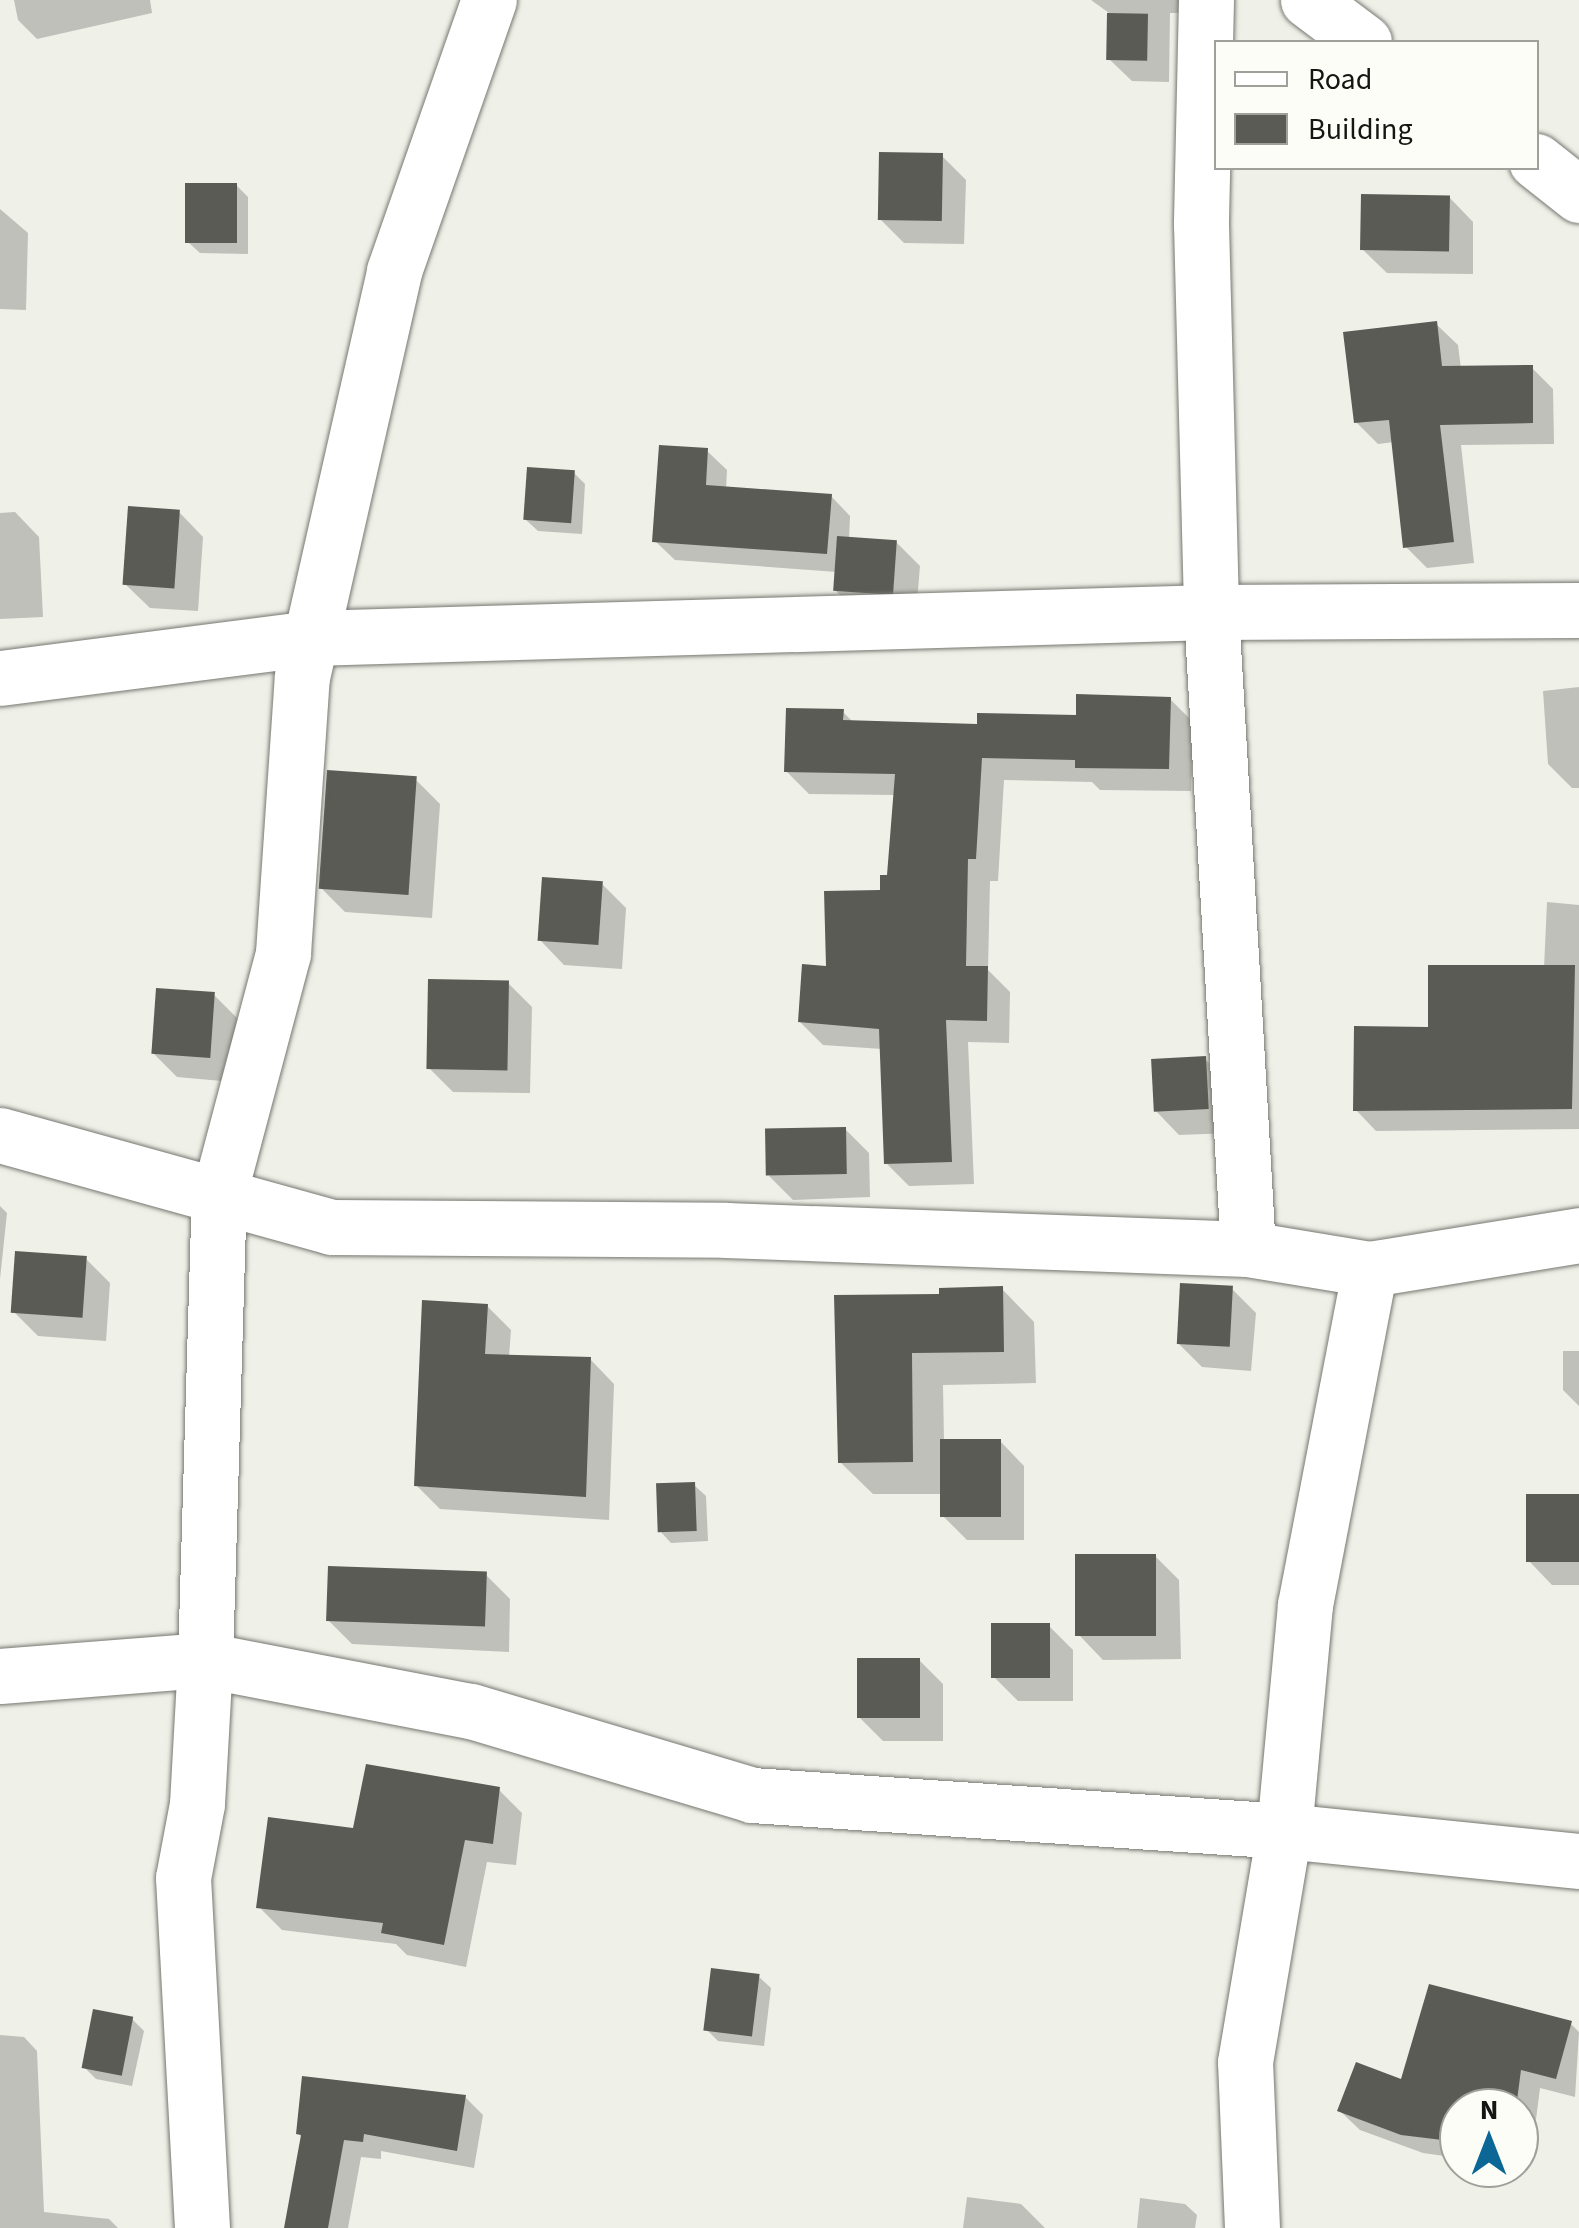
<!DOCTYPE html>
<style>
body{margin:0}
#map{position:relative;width:1579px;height:2228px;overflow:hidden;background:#eff0e8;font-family:"Source Sans 3",sans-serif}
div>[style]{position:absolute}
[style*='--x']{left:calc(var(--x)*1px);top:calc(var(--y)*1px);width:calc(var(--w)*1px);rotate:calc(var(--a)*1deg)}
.shadow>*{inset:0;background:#0003}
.building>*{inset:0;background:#5a5b55;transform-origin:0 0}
.roads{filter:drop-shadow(0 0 2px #777771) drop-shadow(0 0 2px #777771)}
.minor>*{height:55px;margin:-27.5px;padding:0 27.5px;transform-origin:27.5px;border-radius:27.5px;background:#fff}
span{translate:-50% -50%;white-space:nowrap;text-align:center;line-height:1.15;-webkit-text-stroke:10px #fcfdf6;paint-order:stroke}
.legend{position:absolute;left:1214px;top:40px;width:325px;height:130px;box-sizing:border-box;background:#fcfdf6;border:2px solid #a0a09b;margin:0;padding:12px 18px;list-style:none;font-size:30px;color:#151513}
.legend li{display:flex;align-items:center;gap:20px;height:50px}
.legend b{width:50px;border:2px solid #a0a09b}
.north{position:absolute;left:1439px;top:2088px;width:100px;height:100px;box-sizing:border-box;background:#fcfdf6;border:2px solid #a0a09b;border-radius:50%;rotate:0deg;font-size:28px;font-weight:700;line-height:40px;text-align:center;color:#151513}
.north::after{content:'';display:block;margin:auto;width:35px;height:45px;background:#0c6797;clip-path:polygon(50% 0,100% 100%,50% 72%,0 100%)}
</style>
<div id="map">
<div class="shadow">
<div style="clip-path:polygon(14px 0,150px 0,152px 13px,37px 39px,18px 20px)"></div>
<div style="clip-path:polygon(1091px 0,1182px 0,1182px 13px,1170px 13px,1169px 82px,1132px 81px,1109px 59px,1109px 13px)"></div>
<div style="clip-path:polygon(942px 156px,966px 180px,964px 244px,904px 243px,880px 219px)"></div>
<div style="clip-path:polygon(236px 185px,248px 197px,248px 254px,200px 253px,188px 242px)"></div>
<div style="clip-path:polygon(1449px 197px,1473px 222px,1473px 274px,1387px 273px,1362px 249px)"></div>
<div style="clip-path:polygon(0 209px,28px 233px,26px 310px,0 309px)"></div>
<div style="clip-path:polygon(1436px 324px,1458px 345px,1461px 369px,1532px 368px,1553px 389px,1554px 444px,1461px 445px,1474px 563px,1427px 568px,1406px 547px,1394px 442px,1378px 444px,1356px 422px)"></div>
<div style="clip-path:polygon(707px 451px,727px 470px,726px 489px,831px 496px,850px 516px,849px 540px,896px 542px,920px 566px,916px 613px,859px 614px,835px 590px,837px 572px,675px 560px,655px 541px)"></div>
<div style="clip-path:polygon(574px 473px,585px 484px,582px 534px,538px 531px,526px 520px)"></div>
<div style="clip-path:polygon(15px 512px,39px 537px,43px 617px,0 619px,0 513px)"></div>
<div style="clip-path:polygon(179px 512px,203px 537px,198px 611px,150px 608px,125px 584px)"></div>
<div style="clip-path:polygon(1579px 687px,1579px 788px,1572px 788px,1548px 764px,1543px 691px)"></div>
<div style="clip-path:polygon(1170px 699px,1193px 722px,1191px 791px,1100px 790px,1092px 782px,1004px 780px,998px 881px,990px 881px,988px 970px,1010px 992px,1009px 1043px,968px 1042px,974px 1184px,909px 1186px,886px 1163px,882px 1049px,823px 1045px,800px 1022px,889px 878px,896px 795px,809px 794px,786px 771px,843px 712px,854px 723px,980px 727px,1078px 717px)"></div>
<div style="clip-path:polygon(416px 780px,440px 804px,432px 918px,345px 912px,321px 888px)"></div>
<div style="clip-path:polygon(602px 884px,626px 908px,622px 969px,564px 965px,540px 940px)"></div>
<div style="clip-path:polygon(1547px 902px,1579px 905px,1579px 1129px,1376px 1131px,1356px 1110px,1430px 1029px,1544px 968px)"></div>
<div style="clip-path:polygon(508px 983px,532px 1007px,530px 1093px,453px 1092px,429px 1068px)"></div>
<div style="clip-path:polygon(214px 995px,238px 1019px,233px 1082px,177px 1077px,153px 1053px)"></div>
<div style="clip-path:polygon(1205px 1059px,1229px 1083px,1232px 1133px,1179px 1135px,1155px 1110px)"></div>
<div style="clip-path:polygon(845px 1129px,869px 1153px,870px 1197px,793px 1200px,769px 1176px)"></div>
<div style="clip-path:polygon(0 1206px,7px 1213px,0 1279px)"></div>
<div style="clip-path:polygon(86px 1259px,110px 1283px,106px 1341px,38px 1336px,14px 1312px)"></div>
<div style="clip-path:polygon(1002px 1289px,1034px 1322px,1036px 1383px,943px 1385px,944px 1441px,1000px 1441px,1024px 1466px,1024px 1540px,967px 1540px,943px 1516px,943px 1494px,873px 1494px,840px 1462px,942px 1296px)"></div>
<div style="clip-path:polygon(1232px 1289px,1256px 1313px,1251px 1371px,1202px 1367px,1178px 1343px)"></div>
<div style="clip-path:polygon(487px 1306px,511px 1330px,509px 1357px,590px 1359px,614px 1384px,609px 1520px,440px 1509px,416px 1485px)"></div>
<div style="clip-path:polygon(1563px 1351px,1579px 1351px,1579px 1406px,1563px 1390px)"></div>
<div style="clip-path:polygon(694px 1485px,706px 1496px,708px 1541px,671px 1543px,660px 1531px)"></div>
<div style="clip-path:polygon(1579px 1497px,1579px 1585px,1552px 1585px,1528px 1560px)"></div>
<div style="clip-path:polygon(1155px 1556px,1179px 1580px,1181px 1659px,1103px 1660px,1079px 1635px)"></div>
<div style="clip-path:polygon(486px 1575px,510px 1599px,509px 1652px,352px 1644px,328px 1620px)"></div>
<div style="clip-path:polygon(1049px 1626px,1073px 1650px,1073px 1701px,1018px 1701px,994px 1677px)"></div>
<div style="clip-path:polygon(919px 1660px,943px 1684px,943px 1741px,883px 1741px,859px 1717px)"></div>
<div style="clip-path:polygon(499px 1790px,522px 1813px,516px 1865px,487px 1862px,466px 1967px,407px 1955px,396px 1944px,282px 1930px,259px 1907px)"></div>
<div style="clip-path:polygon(759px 1977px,771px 1988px,764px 2046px,718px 2041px,706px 2029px)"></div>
<div style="clip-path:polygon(132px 2019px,144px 2031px,132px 2086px,96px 2079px,84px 2067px)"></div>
<div style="clip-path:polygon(1570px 2023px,1579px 2032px,1575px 2097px,1540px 2088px,1530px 2167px,1519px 2166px,1519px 2108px,1459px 2108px,1459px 2158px,1423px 2153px,1360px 2130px,1340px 2111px,1402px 2082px)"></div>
<div style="clip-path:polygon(0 2035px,24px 2037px,37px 2051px,44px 2212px,109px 2219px,118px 2228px,0 2228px)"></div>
<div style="clip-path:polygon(465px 2097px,483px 2115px,474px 2168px,381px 2151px,381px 2159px,361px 2157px,348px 2228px,286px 2228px,303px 2138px,298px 2133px)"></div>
<div style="clip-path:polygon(967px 2197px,1021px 2204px,1045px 2228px,963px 2228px)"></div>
<div style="clip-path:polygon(1140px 2198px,1185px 2204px,1197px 2215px,1195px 2228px,1137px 2228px)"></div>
</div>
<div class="building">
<div style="left:1107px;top:13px;width:41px;height:47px;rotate:1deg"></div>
<div style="left:879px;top:152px;width:64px;height:68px;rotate:1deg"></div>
<div style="left:185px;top:183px;width:52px;height:60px"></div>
<div style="left:1361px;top:194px;width:89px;height:56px;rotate:1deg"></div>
<div style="clip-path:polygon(1437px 321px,1442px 366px,1533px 365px,1533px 423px,1440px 425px,1454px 542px,1403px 548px,1389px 420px,1354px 423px,1343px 332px)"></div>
<div style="clip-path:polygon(659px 445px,708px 448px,706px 485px,832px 494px,827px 554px,652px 542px)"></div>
<div style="left:527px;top:467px;width:48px;height:53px;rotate:4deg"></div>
<div style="left:128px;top:506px;width:52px;height:79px;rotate:4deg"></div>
<div style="left:837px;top:536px;width:60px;height:55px;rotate:4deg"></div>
<div style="clip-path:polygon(1076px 694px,1171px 697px,1169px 769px,1075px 768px,1075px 760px,982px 758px,976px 859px,968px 859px,966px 966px,988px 966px,987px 1021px,946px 1020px,952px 1162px,884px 1164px,879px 1029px,798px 1022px,802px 964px,826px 966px,824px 891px,880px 890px,880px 875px,887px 875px,895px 774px,784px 772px,786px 708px,844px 709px,843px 720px,977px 724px,977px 713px,1076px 715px)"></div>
<div style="left:327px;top:770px;width:90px;height:119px;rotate:4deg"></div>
<div style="left:542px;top:877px;width:61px;height:64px;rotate:4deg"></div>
<div style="clip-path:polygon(1428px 965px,1575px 965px,1572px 1109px,1353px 1111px,1354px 1026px,1428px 1027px)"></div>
<div style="left:428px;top:979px;width:81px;height:90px;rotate:1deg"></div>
<div style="left:156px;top:988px;width:59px;height:66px;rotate:4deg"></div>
<div style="left:1206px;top:1056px;width:53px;height:55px;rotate:87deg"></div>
<div style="left:846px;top:1127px;width:47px;height:81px;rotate:89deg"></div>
<div style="left:15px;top:1251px;width:72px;height:62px;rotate:4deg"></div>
<div style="left:1180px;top:1283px;width:53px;height:61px;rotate:3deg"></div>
<div style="clip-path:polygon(1003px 1286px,1004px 1352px,912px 1353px,913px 1462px,838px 1463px,834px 1295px,939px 1294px,939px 1288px)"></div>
<div style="clip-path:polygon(422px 1300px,488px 1304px,485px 1354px,591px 1357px,586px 1497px,414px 1486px)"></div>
<div style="left:940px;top:1439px;width:61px;height:78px"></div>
<div style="left:695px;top:1482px;width:49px;height:39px;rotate:88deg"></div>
<div style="left:1526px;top:1494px;width:53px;height:68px"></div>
<div style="left:1075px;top:1554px;width:81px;height:82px"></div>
<div style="left:328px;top:1566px;width:159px;height:55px;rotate:2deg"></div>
<div style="left:991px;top:1623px;width:59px;height:55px"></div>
<div style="left:857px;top:1658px;width:63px;height:60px"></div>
<div style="clip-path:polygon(366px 1764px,500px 1787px,493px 1844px,465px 1840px,444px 1945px,381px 1933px,383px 1923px,256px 1908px,268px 1817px,353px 1828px)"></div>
<div style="left:711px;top:1968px;width:49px;height:63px;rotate:7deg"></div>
<div style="clip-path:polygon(1429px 1984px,1572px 2021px,1556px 2079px,1521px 2070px,1516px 2108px,1459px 2108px,1459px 2142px,1401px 2135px,1337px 2111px,1356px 2062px,1401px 2079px)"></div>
<div style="left:93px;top:2009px;width:41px;height:60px;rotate:11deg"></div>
<div style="clip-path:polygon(302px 2076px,466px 2095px,457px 2151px,364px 2134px,363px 2142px,344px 2140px,328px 2228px,284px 2228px,301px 2135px,296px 2134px)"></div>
</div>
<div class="roads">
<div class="minor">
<div style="--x:1206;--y:0;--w:224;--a:91.3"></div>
<div style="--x:1201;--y:224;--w:388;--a:88.5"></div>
<div style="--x:1211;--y:612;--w:638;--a:86.68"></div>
<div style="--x:1308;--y:0;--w:70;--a:36.9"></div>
<div style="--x:1536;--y:161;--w:55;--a:38.3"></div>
<div style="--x:0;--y:678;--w:314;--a:-7.3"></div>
<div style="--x:311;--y:638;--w:900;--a:-1.65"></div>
<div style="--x:1211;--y:612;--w:368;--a:-0.3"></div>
<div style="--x:0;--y:1135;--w:344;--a:15.5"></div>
<div style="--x:331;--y:1227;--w:395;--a:0.4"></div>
<div style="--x:726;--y:1230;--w:522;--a:2.08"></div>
<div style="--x:1248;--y:1249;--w:124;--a:9.3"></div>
<div style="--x:1370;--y:1269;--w:212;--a:-9.2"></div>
<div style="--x:0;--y:1676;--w:206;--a:-4.5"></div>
<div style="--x:205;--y:1660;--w:271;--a:10.9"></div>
<div style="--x:471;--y:1711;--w:293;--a:16.6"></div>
<div style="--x:752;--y:1795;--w:533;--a:3.87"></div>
<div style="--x:1284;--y:1831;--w:297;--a:5.8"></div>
<div style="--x:202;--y:2228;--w:351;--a:-93.1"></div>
<div style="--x:183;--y:1878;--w:75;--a:-79.3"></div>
<div style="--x:197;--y:1804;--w:144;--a:-86.8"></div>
<div style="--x:205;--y:1660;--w:466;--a:-88.3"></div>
<div style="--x:219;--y:1194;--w:249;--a:-75.1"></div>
<div style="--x:283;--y:953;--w:277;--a:-86.1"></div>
<div style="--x:302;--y:677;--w:416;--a:-77.2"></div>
<div style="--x:394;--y:271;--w:287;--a:-70.7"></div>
<div style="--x:1252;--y:2228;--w:166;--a:-92.4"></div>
<div style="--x:1245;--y:2062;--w:234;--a:-80.4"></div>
<div style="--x:1284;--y:1831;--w:227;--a:-84.7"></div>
<div style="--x:1305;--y:1605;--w:342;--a:-79.1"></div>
</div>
</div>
<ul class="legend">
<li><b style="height:12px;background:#fff"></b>Road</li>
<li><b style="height:28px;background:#5a5b55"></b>Building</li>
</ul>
<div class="north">N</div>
</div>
